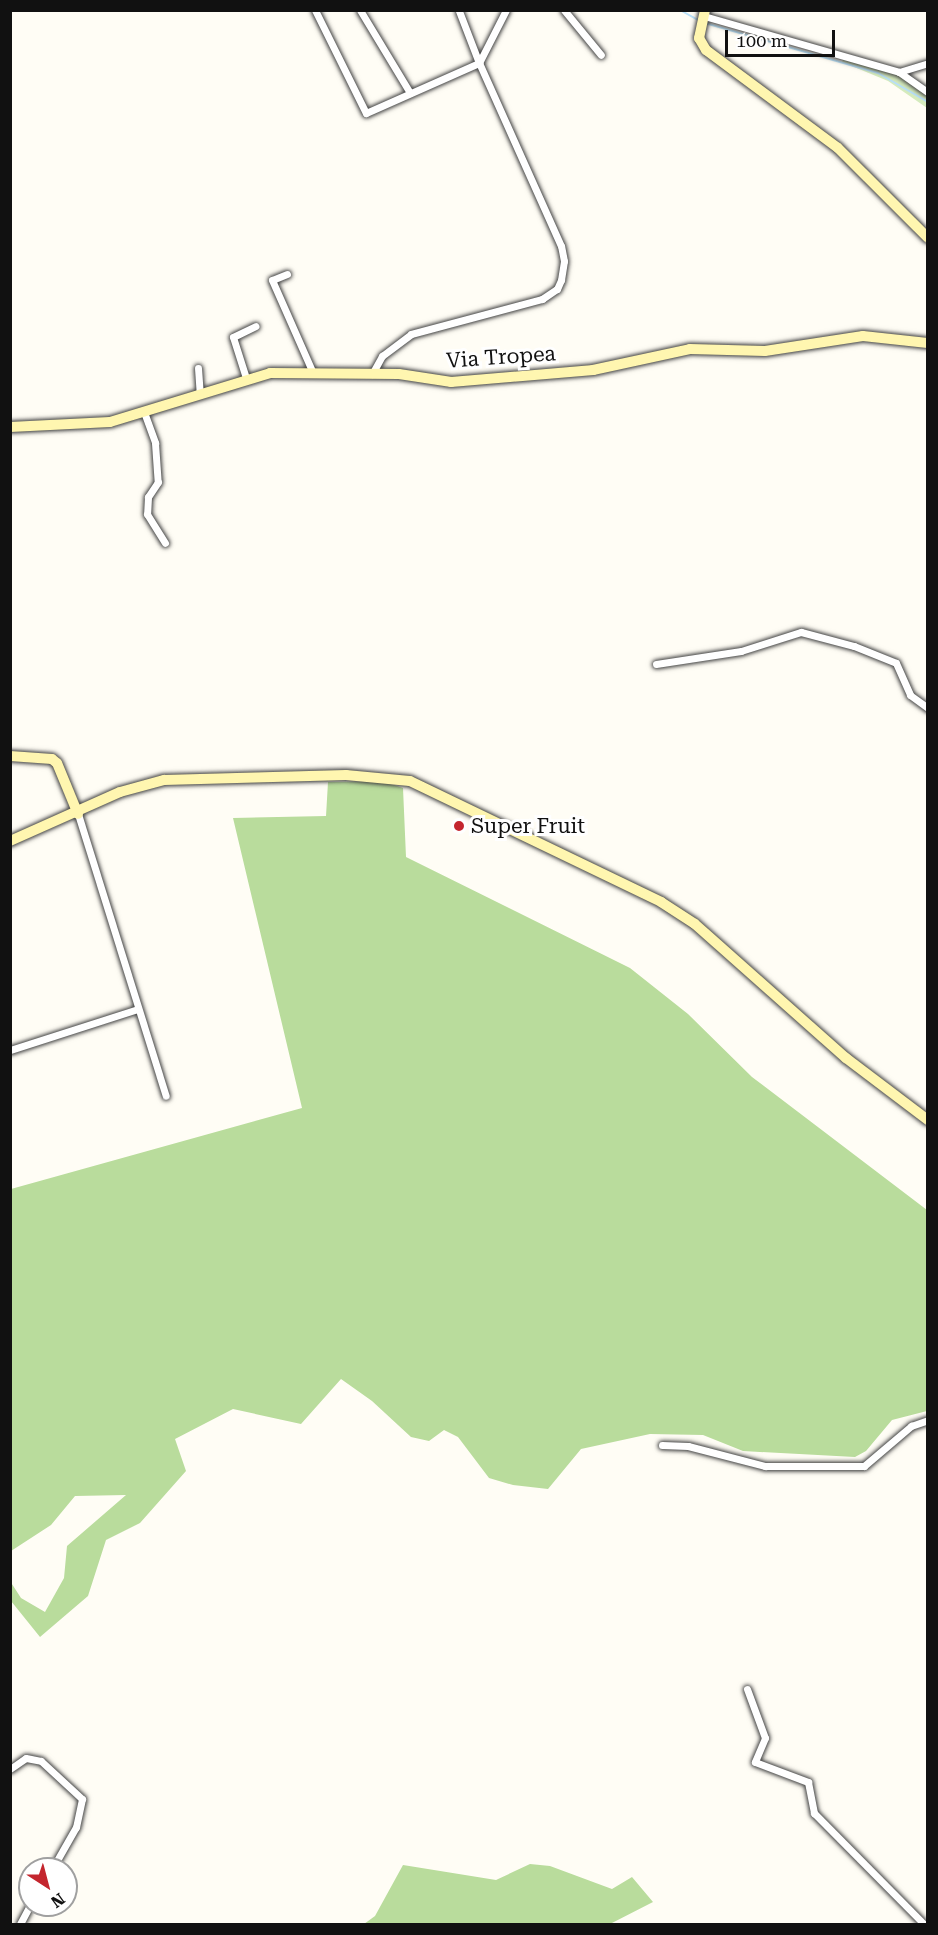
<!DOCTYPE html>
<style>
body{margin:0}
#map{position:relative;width:938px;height:1935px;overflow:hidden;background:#fffdf5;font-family:"Roboto Serif",serif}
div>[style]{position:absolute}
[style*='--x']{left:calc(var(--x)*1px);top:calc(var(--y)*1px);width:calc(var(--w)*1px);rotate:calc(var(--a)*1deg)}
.green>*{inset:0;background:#d5ebbd}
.forest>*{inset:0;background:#b9dc9c}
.stream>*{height:2px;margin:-1px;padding:0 1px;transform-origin:1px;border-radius:1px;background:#b9e0f7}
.roads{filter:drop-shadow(0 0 2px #444) drop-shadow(0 0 2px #444)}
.street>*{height:7px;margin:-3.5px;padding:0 3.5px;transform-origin:3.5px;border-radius:3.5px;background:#fff}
.secondary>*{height:10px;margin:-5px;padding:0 5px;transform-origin:5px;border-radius:5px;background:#fff6b0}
.dots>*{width:16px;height:16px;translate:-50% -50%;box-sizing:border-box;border:3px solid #fff;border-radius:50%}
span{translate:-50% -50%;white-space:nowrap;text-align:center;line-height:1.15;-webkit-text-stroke:6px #fff;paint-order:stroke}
.street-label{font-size:21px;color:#111}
.poi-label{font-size:21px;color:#111}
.left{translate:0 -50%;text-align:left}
.frame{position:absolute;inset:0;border:12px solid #111;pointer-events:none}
.north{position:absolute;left:18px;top:1857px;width:60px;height:60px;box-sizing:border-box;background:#fff;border:2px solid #a0a0a0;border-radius:50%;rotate:144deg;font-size:16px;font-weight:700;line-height:24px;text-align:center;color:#111}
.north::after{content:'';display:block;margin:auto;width:21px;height:27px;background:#c4262e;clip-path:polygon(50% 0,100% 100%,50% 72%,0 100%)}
.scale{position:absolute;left:725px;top:30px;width:110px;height:27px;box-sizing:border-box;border:3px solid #111;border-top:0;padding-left:8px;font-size:18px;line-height:21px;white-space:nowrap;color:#111;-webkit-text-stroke:4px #fff;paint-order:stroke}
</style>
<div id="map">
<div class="green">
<div style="clip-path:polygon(844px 58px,896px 73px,927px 95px,927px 108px,888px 81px,842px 62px)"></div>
</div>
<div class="forest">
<div style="clip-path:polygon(382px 781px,403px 788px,406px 857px,630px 968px,688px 1014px,752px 1077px,927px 1210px,927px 1411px,892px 1420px,866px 1451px,855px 1457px,743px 1451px,703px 1435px,650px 1434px,581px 1449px,548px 1489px,513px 1485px,489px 1478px,458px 1437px,444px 1430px,429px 1441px,411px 1437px,372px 1401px,341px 1379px,301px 1424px,233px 1409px,175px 1439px,186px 1471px,140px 1523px,106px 1540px,88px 1596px,40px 1637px,11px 1601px,10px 1581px,21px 1598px,45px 1612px,64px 1578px,67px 1546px,126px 1495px,75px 1496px,51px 1525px,11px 1551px,11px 1189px,302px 1108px,233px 818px,326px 816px,328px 782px)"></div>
<div style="clip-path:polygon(530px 1864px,550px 1866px,612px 1889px,632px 1877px,653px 1902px,610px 1924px,364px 1924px,375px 1916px,403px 1865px,496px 1880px)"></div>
</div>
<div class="stream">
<div style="--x:680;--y:10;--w:23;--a:29"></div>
<div style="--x:705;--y:23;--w:180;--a:16.1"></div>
<div style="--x:878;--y:73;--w:58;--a:30.1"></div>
</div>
<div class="roads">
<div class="street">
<div style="--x:315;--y:10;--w:115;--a:63.7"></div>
<div style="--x:366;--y:113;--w:124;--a:-23.9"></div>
<div style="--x:479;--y:63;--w:56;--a:-111"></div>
<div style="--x:360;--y:10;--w:97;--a:58.9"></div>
<div style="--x:564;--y:10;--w:58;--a:50.6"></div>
<div style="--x:704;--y:16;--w:203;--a:16"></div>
<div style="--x:899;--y:72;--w:35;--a:35"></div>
<div style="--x:899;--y:72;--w:30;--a:-17"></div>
<div style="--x:287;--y:274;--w:16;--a:158"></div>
<div style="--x:272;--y:280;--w:102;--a:66.2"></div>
<div style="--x:198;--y:368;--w:26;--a:86"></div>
<div style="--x:372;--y:374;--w:21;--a:-61"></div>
<div style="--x:382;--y:356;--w:36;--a:-37"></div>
<div style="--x:411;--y:334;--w:136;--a:-15"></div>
<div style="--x:542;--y:299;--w:18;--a:-34"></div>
<div style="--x:557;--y:289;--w:10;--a:-66"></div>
<div style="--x:561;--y:280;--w:19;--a:-81"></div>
<div style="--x:564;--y:261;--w:15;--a:-101"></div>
<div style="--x:561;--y:246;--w:201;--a:-114.1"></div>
<div style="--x:479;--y:63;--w:59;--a:-63"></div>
<div style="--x:246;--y:378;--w:43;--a:-107.6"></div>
<div style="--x:233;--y:337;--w:25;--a:-26"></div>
<div style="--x:144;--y:412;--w:33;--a:70"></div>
<div style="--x:155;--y:443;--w:39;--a:86"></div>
<div style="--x:158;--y:482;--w:18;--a:124"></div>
<div style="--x:148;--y:497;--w:17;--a:93"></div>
<div style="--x:147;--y:514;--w:34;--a:58"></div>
<div style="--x:656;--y:664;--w:86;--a:-8.7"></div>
<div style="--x:741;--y:651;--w:63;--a:-17.6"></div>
<div style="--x:801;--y:632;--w:55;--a:14.8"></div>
<div style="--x:854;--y:646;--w:45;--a:22"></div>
<div style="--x:896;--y:663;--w:35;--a:66"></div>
<div style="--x:910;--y:695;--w:22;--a:36"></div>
<div style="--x:78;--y:814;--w:295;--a:72.7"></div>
<div style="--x:10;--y:1050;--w:134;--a:-17.8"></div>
<div style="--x:662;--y:1445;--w:26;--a:2"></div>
<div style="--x:688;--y:1446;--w:80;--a:14.6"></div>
<div style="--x:765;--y:1466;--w:99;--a:0"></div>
<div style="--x:864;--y:1466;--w:62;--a:-40.4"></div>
<div style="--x:911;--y:1426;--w:18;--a:-19"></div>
<div style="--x:747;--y:1689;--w:52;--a:69.8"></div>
<div style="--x:765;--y:1738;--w:26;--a:113"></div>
<div style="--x:755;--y:1762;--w:57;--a:20.7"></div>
<div style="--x:808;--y:1782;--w:32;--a:79"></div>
<div style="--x:814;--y:1813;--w:156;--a:45.3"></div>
<div style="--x:10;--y:1769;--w:19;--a:-35"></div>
<div style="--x:26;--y:1758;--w:15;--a:11"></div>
<div style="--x:41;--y:1761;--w:56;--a:42.8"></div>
<div style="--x:82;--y:1799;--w:29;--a:102"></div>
<div style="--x:76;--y:1827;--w:48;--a:119.7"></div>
<div style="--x:20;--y:1924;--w:21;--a:-62"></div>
</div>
<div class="secondary">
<div style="--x:705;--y:10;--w:29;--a:102"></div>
<div style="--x:699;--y:38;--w:14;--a:60"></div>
<div style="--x:706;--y:50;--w:164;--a:36.6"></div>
<div style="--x:838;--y:148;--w:127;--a:45"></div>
<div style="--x:10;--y:427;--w:100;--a:-2.9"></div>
<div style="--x:110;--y:422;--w:167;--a:-17"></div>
<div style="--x:270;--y:373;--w:129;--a:0.4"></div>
<div style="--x:399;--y:374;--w:53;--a:8.7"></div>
<div style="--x:451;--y:382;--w:143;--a:-4.8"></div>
<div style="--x:593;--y:370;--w:99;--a:-12.2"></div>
<div style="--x:690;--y:349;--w:75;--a:1.5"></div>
<div style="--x:765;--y:351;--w:99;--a:-8.7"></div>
<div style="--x:863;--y:336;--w:65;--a:6.1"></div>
<div style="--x:10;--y:756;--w:42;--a:4.1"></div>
<div style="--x:52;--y:759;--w:6;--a:39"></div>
<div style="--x:57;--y:763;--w:55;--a:67.6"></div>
<div style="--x:10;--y:841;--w:120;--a:-24"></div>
<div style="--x:120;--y:792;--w:46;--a:-15.3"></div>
<div style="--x:164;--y:780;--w:182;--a:-1.6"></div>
<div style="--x:346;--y:775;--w:64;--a:5.4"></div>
<div style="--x:410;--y:781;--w:279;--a:25.7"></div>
<div style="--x:661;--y:902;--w:40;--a:32.9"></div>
<div style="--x:695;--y:924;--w:202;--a:41.6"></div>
<div style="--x:846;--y:1058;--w:103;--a:37.1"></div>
</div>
</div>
<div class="dots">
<div style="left:459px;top:826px;background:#c4262e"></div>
</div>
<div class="street-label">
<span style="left:501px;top:357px;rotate:-4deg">Via Tropea</span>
</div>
<div class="poi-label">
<span class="left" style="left:471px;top:826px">Super Fruit</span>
</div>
<div class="frame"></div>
<div class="north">N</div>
<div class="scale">100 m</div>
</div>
